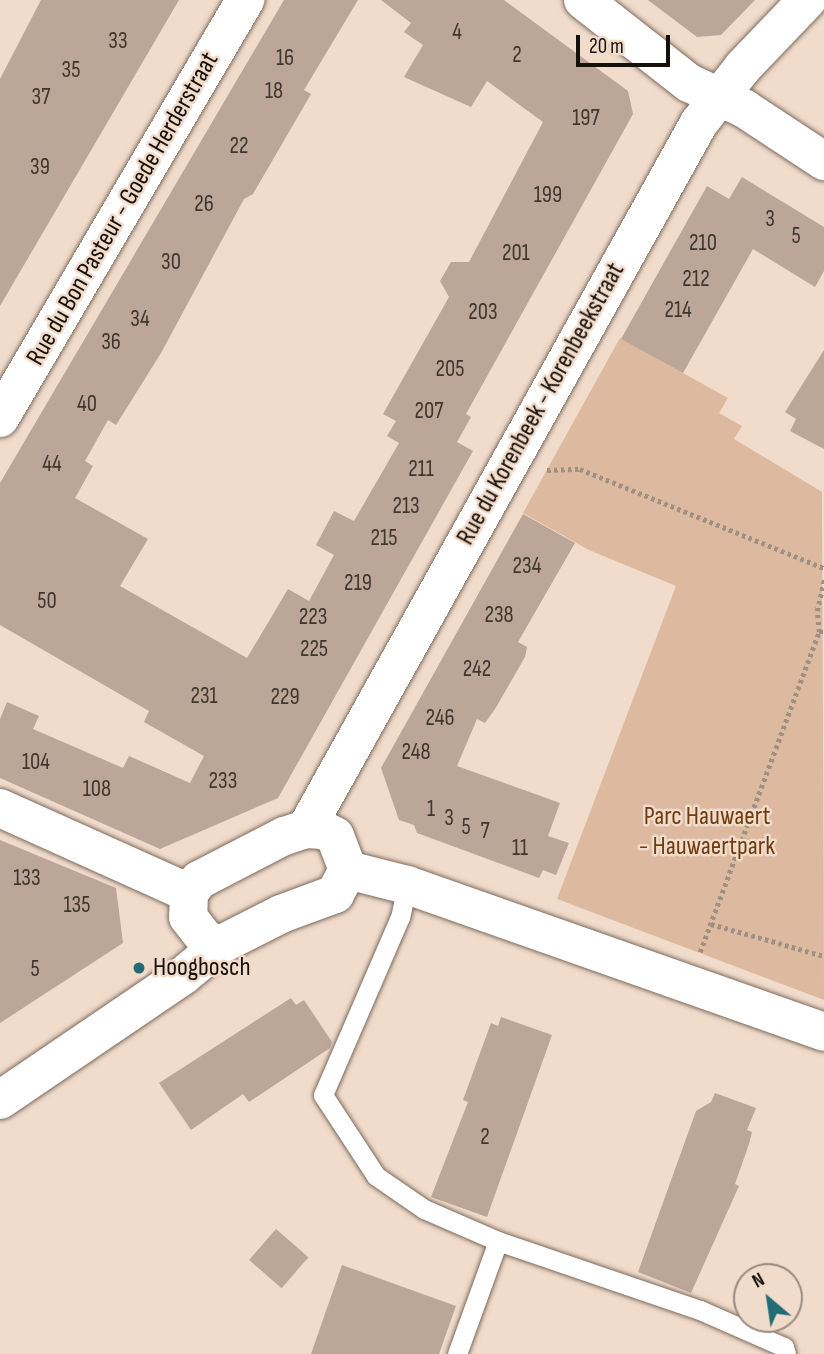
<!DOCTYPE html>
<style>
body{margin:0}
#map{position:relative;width:824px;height:1354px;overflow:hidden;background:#f1dbcb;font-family:"Sofia Sans Condensed",sans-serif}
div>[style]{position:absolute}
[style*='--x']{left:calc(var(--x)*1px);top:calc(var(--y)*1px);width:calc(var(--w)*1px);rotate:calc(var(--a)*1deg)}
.green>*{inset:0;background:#dcb99f}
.building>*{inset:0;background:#bba697;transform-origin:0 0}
.path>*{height:4.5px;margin-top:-2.25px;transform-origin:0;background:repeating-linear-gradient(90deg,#a08f83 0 3.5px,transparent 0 7px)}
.roads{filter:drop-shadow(0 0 2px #7d6b5d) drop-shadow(0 0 2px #7d6b5d)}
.service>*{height:19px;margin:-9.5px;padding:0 9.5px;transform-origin:9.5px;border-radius:9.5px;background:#fff}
.minor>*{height:38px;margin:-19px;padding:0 19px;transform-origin:19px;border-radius:19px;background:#fff}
.dots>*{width:19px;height:19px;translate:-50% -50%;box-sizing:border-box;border:4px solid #f1dbcb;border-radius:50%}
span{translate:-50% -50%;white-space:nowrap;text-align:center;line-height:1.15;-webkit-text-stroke:5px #f1dbcb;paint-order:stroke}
.number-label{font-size:23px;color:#40362d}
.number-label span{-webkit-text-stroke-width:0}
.street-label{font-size:26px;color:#17100a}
.park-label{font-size:26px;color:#6d3d0f}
.poi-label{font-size:26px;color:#17100a}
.left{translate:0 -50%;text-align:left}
.north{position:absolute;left:733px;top:1263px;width:70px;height:70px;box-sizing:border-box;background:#f1dbcb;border:2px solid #9a8a7e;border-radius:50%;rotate:331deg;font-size:19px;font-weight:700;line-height:28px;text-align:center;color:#17100a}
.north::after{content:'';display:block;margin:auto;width:24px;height:32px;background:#216c75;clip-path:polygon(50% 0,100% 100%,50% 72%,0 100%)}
.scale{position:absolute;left:576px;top:35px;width:94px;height:32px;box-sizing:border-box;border:4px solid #17100a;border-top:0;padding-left:9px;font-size:21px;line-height:24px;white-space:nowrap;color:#17100a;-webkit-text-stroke:5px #f1dbcb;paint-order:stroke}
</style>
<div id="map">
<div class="green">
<div style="clip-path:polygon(620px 338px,728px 398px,719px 413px,742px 426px,734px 439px,822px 492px,824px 1000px,557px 899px,676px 586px,589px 550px,523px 513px)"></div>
</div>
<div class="building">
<div style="clip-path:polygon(41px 0,179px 0,0 306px,0 79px)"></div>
<div style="clip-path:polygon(284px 0,358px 0,304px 90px,311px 94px,253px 194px,244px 199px,161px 353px,116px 425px,108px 420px,85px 461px,93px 466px,75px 498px,148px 539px,120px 586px,247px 658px,288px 589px,309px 601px,334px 555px,316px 545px,334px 511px,354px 521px,399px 443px,387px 436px,396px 421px,383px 414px,449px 297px,440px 281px,451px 262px,469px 262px,543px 122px,487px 81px,471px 107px,404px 77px,423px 45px,404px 32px,411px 23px,381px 0,504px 0,628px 91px,633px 114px,466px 414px,471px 417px,457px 442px,473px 451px,278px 798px,160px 849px,0 778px,0 719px,7px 702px,39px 716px,33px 729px,123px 768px,129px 756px,190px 783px,204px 756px,144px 722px,149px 711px,0 625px,0 483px)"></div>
<div style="clip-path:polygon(648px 0,755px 0,721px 35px,697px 37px)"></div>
<div style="clip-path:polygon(742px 177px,824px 227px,824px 271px,815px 287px,753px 249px,683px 373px,621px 339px,707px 186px,729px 199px)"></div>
<div style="clip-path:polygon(824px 350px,824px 449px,790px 431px,796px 419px,785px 412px)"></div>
<div style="clip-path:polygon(523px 514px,575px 543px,518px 642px,527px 647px,525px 657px,495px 709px,485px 723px,477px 719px,457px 766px,560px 803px,548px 836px,569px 843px,556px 875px,543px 870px,539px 878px,417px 833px,414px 825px,399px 820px,381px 768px)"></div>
<div style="clip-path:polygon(0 840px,116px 888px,123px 943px,0 1023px)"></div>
<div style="clip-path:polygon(291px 998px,296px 1005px,304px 1000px,332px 1042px,330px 1048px,249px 1102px,243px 1094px,191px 1130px,159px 1083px)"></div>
<div style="clip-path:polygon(501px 1017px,552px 1035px,487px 1217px,431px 1197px,468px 1102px,463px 1100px,491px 1023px,498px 1026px)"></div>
<div style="clip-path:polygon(715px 1093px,756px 1108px,747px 1130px,752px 1132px,749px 1144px,735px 1184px,739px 1186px,691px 1293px,638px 1272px,696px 1111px,711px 1102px)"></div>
<div style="left:276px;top:1229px;width:43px;height:41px;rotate:41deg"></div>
<div style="clip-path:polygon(342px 1265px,456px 1306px,439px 1354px,311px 1354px)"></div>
</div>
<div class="path">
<div style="--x:547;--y:470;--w:33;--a:-2"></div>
<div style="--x:580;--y:469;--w:263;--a:22.1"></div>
<div style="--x:819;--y:632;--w:21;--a:-95"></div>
<div style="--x:817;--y:611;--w:32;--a:-77"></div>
<div style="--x:711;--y:924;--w:117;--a:15.8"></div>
<div style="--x:700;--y:952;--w:341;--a:-69.6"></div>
<div style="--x:819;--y:632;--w:5;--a:0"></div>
</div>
<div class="roads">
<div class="service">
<div style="--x:407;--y:885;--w:33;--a:102"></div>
<div style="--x:400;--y:917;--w:194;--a:113.4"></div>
<div style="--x:323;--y:1095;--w:97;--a:56.8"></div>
<div style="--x:376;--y:1176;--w:58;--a:34.5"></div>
<div style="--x:424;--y:1209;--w:81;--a:23.4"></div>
<div style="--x:457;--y:1354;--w:120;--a:-70.1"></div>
<div style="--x:498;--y:1241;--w:213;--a:18.9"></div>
<div style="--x:700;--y:1310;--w:92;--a:23.8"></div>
<div style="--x:784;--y:1347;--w:7;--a:74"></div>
</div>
<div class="minor">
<div style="--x:583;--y:0;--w:135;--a:38.1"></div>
<div style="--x:689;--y:83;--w:62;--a:24.9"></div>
<div style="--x:745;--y:109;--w:95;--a:33.4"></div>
<div style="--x:0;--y:418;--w:485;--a:-59.6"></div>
<div style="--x:0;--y:808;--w:207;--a:24.2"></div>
<div style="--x:306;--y:829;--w:808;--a:-60.9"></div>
<div style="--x:699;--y:123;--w:71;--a:-51.8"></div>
<div style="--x:743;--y:67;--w:93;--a:-46.3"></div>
<div style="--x:348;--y:870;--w:61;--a:14.3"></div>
<div style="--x:407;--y:885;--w:442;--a:19.4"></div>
<div style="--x:0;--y:1100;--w:222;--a:-34.2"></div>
<div style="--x:184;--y:975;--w:47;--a:-39.8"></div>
<div style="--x:220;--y:945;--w:68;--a:-26.9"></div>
<div style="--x:281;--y:914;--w:58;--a:-20.3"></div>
<div style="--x:335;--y:894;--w:27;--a:-62"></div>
<div style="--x:348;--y:870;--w:36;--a:-111"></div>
<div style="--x:335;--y:836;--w:13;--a:-153"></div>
<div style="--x:323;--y:830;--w:17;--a:-177"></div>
<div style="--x:306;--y:829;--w:23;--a:162"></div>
<div style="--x:284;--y:836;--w:96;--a:152.6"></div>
<div style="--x:199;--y:880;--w:16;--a:128"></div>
<div style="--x:189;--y:893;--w:24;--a:92"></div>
<div style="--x:188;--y:917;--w:28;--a:52"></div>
<div style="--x:205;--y:939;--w:16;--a:22"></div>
</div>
</div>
<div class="dots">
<div style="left:139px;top:968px;background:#216c75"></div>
</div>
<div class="number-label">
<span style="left:457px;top:32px">4</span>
<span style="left:118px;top:41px">33</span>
<span style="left:517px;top:55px">2</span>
<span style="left:285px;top:58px">16</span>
<span style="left:71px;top:70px">35</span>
<span style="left:274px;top:91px">18</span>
<span style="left:41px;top:97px">37</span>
<span style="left:586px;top:118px">197</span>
<span style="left:239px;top:146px">22</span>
<span style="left:40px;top:167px">39</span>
<span style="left:548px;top:195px">199</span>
<span style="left:204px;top:204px">26</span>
<span style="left:770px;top:219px">3</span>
<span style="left:796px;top:236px">5</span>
<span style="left:703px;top:243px">210</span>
<span style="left:516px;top:253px">201</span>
<span style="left:171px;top:262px">30</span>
<span style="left:696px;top:279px">212</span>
<span style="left:678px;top:310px">214</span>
<span style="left:483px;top:312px">203</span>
<span style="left:140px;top:319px">34</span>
<span style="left:111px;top:342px">36</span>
<span style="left:450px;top:369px">205</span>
<span style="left:87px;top:404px">40</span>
<span style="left:429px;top:411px">207</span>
<span style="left:52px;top:464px">44</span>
<span style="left:421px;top:469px">211</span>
<span style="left:406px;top:506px">213</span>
<span style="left:384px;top:538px">215</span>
<span style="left:527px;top:566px">234</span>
<span style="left:358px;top:583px">219</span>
<span style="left:47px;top:601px">50</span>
<span style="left:499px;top:615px">238</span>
<span style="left:313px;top:617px">223</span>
<span style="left:314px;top:649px">225</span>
<span style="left:477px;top:669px">242</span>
<span style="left:204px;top:696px">231</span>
<span style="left:285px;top:697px">229</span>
<span style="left:440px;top:718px">246</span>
<span style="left:416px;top:752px">248</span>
<span style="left:36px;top:762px">104</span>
<span style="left:223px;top:781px">233</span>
<span style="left:97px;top:789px">108</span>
<span style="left:431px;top:809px">1</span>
<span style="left:449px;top:818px">3</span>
<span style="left:466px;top:827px">5</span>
<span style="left:485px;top:831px">7</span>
<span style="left:520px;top:848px">11</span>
<span style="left:27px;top:878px">133</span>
<span style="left:77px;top:905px">135</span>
<span style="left:35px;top:969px">5</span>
<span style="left:485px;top:1137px">2</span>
</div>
<div class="street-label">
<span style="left:123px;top:209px;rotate:-60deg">Rue du Bon Pasteur - Goede Herderstraat</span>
<span style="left:541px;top:404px;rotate:-61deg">Rue du Korenbeek - Korenbeekstraat</span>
</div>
<div class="park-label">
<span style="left:707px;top:832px">Parc Hauwaert<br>- Hauwaertpark</span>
</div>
<div class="poi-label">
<span class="left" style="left:153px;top:968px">Hoogbosch</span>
</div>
<div class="north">N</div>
<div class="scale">20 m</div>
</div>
